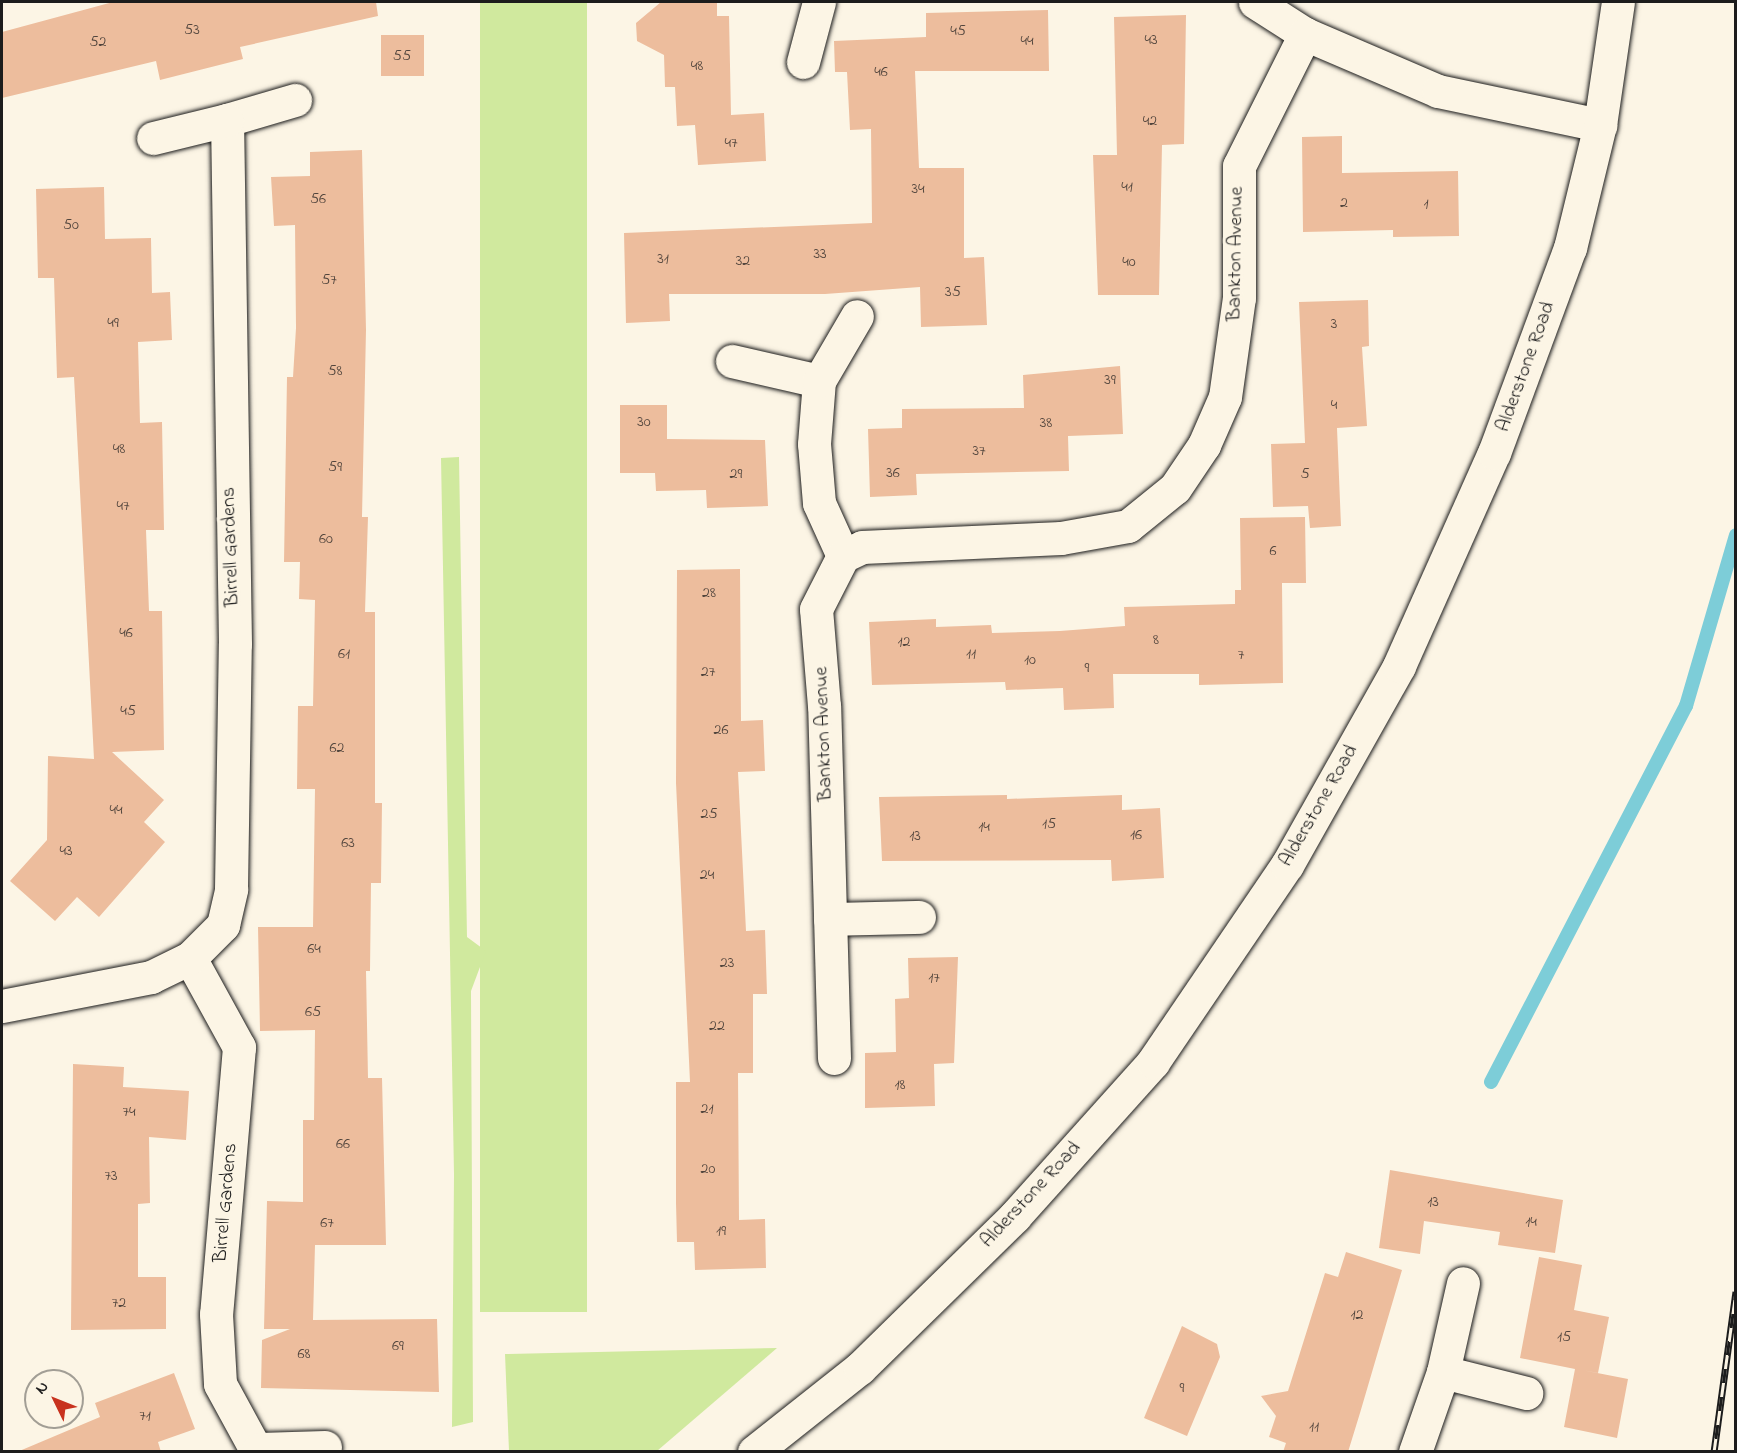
<!DOCTYPE html>
<style>
body{margin:0}
#map{position:relative;width:1737px;height:1453px;overflow:hidden;background:#fcf5e5;font-family:"Indie Flower",sans-serif}
div>[style]{position:absolute}
[style*='--x']{left:calc(var(--x)*1px);top:calc(var(--y)*1px);width:calc(var(--w)*1px);rotate:calc(var(--a)*1deg)}
.green>*{inset:0;background:#d0e99e;transform-origin:0 0}
.stream>*{height:14px;margin:-7px;padding:0 7px;transform-origin:7px;border-radius:7px;background:#7dcdd8}
.building>*{inset:0;background:#edbd9d;transform-origin:0 0}
.roads{filter:drop-shadow(0 0 2px #1c1c1c) drop-shadow(0 0 2px #1c1c1c)}
.street>*{height:33px;margin:-16.5px;padding:0 16.5px;transform-origin:16.5px;border-radius:16.5px;background:#fcf5e5}
.secondary>*{height:33px;margin:-16.5px;padding:0 16.5px;transform-origin:16.5px;border-radius:16.5px;background:#fcf5e5}
.rail>*{height:7px;margin-top:-3.5px;transform-origin:0;background:repeating-linear-gradient(90deg,#fcf5e5 0 14px,#1c1c1c 0 28px);box-sizing:border-box;border-block:2px solid #1c1c1c}
span{translate:-50% -50%;white-space:nowrap;text-align:center;line-height:1.15;-webkit-text-stroke:6px #fcf5e5;paint-order:stroke}
.number-label{font-size:16px;color:#50443c}
.number-label span{-webkit-text-stroke-width:0}
.street-label{font-size:20px;color:#1c1c1c}
.frame{position:absolute;inset:0;border:3px solid #1c1c1c;pointer-events:none}
.north{position:absolute;left:24px;top:1369px;width:60px;height:60px;box-sizing:border-box;background:#fcf5e5;border:2px solid #a29e95;border-radius:50%;rotate:313deg;font-size:16px;font-weight:700;line-height:24px;text-align:center;color:#1c1c1c}
.north::after{content:'';display:block;margin:auto;width:21px;height:27px;background:#c8321e;clip-path:polygon(50% 0,100% 100%,50% 72%,0 100%)}
</style>
<div id="map">
<div class="green">
<div style="left:480px;top:2px;width:107px;height:1310px"></div>
<div style="clip-path:polygon(459px 457px,467px 937px,486px 951px,471px 991px,473px 1422px,452px 1427px,454px 1174px,441px 458px)"></div>
<div style="clip-path:polygon(777px 1348px,657px 1451px,509px 1451px,505px 1354px)"></div>
</div>
<div class="stream">
<div style="--x:1491;--y:1082;--w:424;--a:-62.6"></div>
<div style="--x:1686;--y:706;--w:178;--a:-73.7"></div>
</div>
<div class="building">
<div style="clip-path:polygon(113px 2px,376px 2px,378px 16px,240px 47px,243px 59px,160px 80px,156px 61px,2px 98px,2px 32px)"></div>
<div style="clip-path:polygon(661px 2px,717px 2px,717px 16px,729px 16px,731px 115px,764px 113px,766px 161px,698px 165px,695px 125px,677px 126px,675px 87px,665px 87px,664px 55px,637px 41px,636px 23px)"></div>
<div style="clip-path:polygon(1048px 10px,1049px 71px,915px 71px,919px 168px,964px 168px,964px 258px,984px 257px,987px 325px,921px 327px,920px 287px,825px 294px,669px 294px,670px 321px,626px 323px,624px 233px,872px 223px,871px 129px,850px 130px,847px 72px,835px 72px,834px 41px,926px 37px,926px 13px)"></div>
<div style="clip-path:polygon(1186px 15px,1184px 144px,1162px 145px,1159px 295px,1098px 295px,1093px 155px,1117px 155px,1114px 17px)"></div>
<div style="left:424px;top:35px;width:41px;height:43px;rotate:90deg"></div>
<div style="clip-path:polygon(1342px 136px,1342px 173px,1458px 171px,1459px 236px,1393px 237px,1393px 230px,1303px 232px,1302px 137px)"></div>
<div style="clip-path:polygon(362px 150px,366px 330px,362px 517px,368px 517px,365px 612px,375px 612px,375px 803px,382px 803px,381px 883px,371px 883px,370px 971px,366px 971px,368px 1078px,382px 1078px,386px 1245px,315px 1245px,313px 1320px,437px 1319px,439px 1392px,261px 1388px,262px 1340px,290px 1329px,264px 1329px,267px 1201px,303px 1202px,303px 1120px,314px 1120px,315px 1030px,260px 1031px,258px 927px,313px 927px,315px 789px,297px 789px,298px 706px,313px 706px,315px 600px,299px 599px,300px 562px,284px 562px,287px 377px,293px 377px,296px 328px,295px 225px,274px 226px,271px 177px,310px 176px,310px 152px)"></div>
<div style="clip-path:polygon(104px 187px,105px 239px,151px 238px,152px 293px,170px 292px,172px 340px,138px 342px,140px 423px,162px 422px,164px 530px,146px 530px,149px 611px,162px 611px,164px 750px,112px 752px,164px 800px,144px 822px,165px 842px,99px 917px,77px 897px,55px 921px,10px 881px,47px 840px,48px 756px,94px 759px,74px 377px,57px 378px,54px 278px,38px 278px,36px 189px)"></div>
<div style="clip-path:polygon(1368px 300px,1369px 346px,1362px 347px,1367px 426px,1337px 428px,1341px 526px,1310px 528px,1308px 506px,1273px 507px,1271px 444px,1305px 443px,1299px 302px)"></div>
<div style="clip-path:polygon(1120px 366px,1123px 434px,1068px 436px,1069px 471px,916px 474px,917px 495px,870px 497px,868px 429px,902px 428px,902px 409px,1024px 408px,1023px 375px)"></div>
<div style="clip-path:polygon(620px 405px,667px 405px,667px 439px,765px 440px,768px 506px,707px 508px,706px 490px,656px 491px,655px 473px,620px 473px)"></div>
<div style="clip-path:polygon(1305px 517px,1306px 583px,1282px 583px,1283px 683px,1199px 685px,1199px 674px,1113px 674px,1114px 708px,1064px 710px,1063px 688px,1006px 690px,1005px 682px,872px 685px,869px 622px,936px 619px,936px 627px,991px 625px,992px 633px,1060px 631px,1125px 626px,1124px 607px,1235px 604px,1235px 590px,1241px 590px,1240px 518px)"></div>
<div style="clip-path:polygon(740px 569px,741px 721px,763px 720px,765px 771px,738px 772px,746px 931px,765px 930px,767px 994px,753px 994px,753px 1073px,738px 1073px,739px 1220px,765px 1219px,766px 1268px,695px 1270px,694px 1242px,677px 1242px,676px 1203px,676px 1082px,690px 1082px,676px 783px,677px 570px)"></div>
<div style="clip-path:polygon(1007px 795px,1007px 799px,1122px 795px,1122px 810px,1160px 808px,1164px 878px,1112px 881px,1111px 860px,882px 861px,879px 797px)"></div>
<div style="clip-path:polygon(958px 957px,954px 1063px,934px 1064px,935px 1106px,865px 1108px,865px 1053px,896px 1052px,895px 999px,909px 998px,908px 958px)"></div>
<div style="clip-path:polygon(73px 1064px,124px 1067px,123px 1087px,189px 1091px,186px 1140px,149px 1137px,150px 1203px,138px 1204px,138px 1277px,166px 1277px,166px 1329px,71px 1330px)"></div>
<div style="clip-path:polygon(1390px 1170px,1563px 1200px,1555px 1253px,1498px 1245px,1500px 1232px,1424px 1221px,1420px 1254px,1379px 1248px)"></div>
<div style="clip-path:polygon(1346px 1252px,1402px 1270px,1360px 1413px,1348px 1452px,1283px 1452px,1286px 1443px,1269px 1437px,1276px 1416px,1261px 1396px,1288px 1391px,1325px 1273px,1338px 1277px)"></div>
<div style="clip-path:polygon(1539px 1257px,1582px 1265px,1574px 1310px,1609px 1317px,1598px 1373px,1582px 1370px,1628px 1379px,1617px 1438px,1564px 1427px,1575px 1369px,1520px 1358px)"></div>
<div style="clip-path:polygon(1182px 1326px,1217px 1344px,1220px 1357px,1187px 1436px,1144px 1418px)"></div>
<div style="clip-path:polygon(174px 1373px,195px 1429px,158px 1442px,161px 1452px,17px 1452px,100px 1417px,95px 1403px)"></div>
</div>
<div class="roads">
<div class="street">
<div style="--x:1255;--y:2;--w:59;--a:32.6"></div>
<div style="--x:803;--y:62;--w:62;--a:-75.1"></div>
<div style="--x:227;--y:120;--w:71;--a:-16.4"></div>
<div style="--x:732;--y:361;--w:89;--a:12.9"></div>
<div style="--x:843;--y:556;--w:58;--a:-114.4"></div>
<div style="--x:819;--y:503;--w:59;--a:-94.8"></div>
<div style="--x:814;--y:444;--w:63;--a:-85.5"></div>
<div style="--x:819;--y:381;--w:75;--a:-59.7"></div>
<div style="--x:830;--y:919;--w:89;--a:-1.3"></div>
<div style="--x:190;--y:958;--w:102;--a:61.2"></div>
<div style="--x:239;--y:1047;--w:268;--a:94.9"></div>
<div style="--x:216;--y:1314;--w:70;--a:86.7"></div>
<div style="--x:220;--y:1384;--w:77;--a:61.4"></div>
<div style="--x:2;--y:1006;--w:152;--a:-11"></div>
<div style="--x:151;--y:977;--w:43;--a:-26"></div>
<div style="--x:190;--y:958;--w:47;--a:-45"></div>
<div style="--x:223;--y:925;--w:37;--a:-77"></div>
<div style="--x:231;--y:889;--w:245;--a:-89.1"></div>
<div style="--x:235;--y:644;--w:524;--a:-90.87"></div>
<div style="--x:227;--y:120;--w:76;--a:166.3"></div>
<div style="--x:834;--y:1058;--w:352;--a:-91.6"></div>
<div style="--x:824;--y:706;--w:97;--a:-94.7"></div>
<div style="--x:816;--y:609;--w:59;--a:-63"></div>
<div style="--x:843;--y:556;--w:21;--a:-25"></div>
<div style="--x:862;--y:547;--w:199;--a:-2.6"></div>
<div style="--x:1061;--y:538;--w:68;--a:-10.2"></div>
<div style="--x:1128;--y:526;--w:60;--a:-39"></div>
<div style="--x:1175;--y:488;--w:52;--a:-56"></div>
<div style="--x:1204;--y:445;--w:52;--a:-66.4"></div>
<div style="--x:1225;--y:397;--w:100;--a:-82"></div>
<div style="--x:1239;--y:298;--w:132;--a:-90"></div>
<div style="--x:1239;--y:166;--w:148;--a:-63.4"></div>
<div style="--x:1305;--y:34;--w:145;--a:23.2"></div>
<div style="--x:1438;--y:91;--w:166;--a:11.9"></div>
<div style="--x:1443;--y:1372;--w:86;--a:14.2"></div>
<div style="--x:259;--y:1449;--w:66;--a:-1.7"></div>
<div style="--x:1415;--y:1452;--w:85;--a:-70.7"></div>
<div style="--x:1443;--y:1372;--w:91;--a:-77.3"></div>
</div>
<div class="secondary">
<div style="--x:754;--y:1452;--w:135;--a:-38.4"></div>
<div style="--x:860;--y:1368;--w:217;--a:-44.4"></div>
<div style="--x:1015;--y:1216;--w:207;--a:-48.1"></div>
<div style="--x:1153;--y:1062;--w:238;--a:-55.8"></div>
<div style="--x:1287;--y:865;--w:228;--a:-60.6"></div>
<div style="--x:1399;--y:666;--w:233;--a:-66"></div>
<div style="--x:1494;--y:453;--w:219;--a:-69.7"></div>
<div style="--x:1570;--y:248;--w:127;--a:-76.3"></div>
<div style="--x:1600;--y:125;--w:124;--a:-81.7"></div>
</div>
</div>
<div class="rail">
<div style="--x:1714;--y:1452;--w:162;--a:-82.2"></div>
</div>
<div class="number-label">
<span style="left:192px;top:30px">53</span>
<span style="left:958px;top:31px">45</span>
<span style="left:1151px;top:40px">43</span>
<span style="left:1027px;top:41px">44</span>
<span style="left:98px;top:42px">52</span>
<span style="left:402px;top:56px">55</span>
<span style="left:697px;top:66px">48</span>
<span style="left:881px;top:72px">46</span>
<span style="left:1150px;top:121px">42</span>
<span style="left:731px;top:143px">47</span>
<span style="left:1127px;top:187px">41</span>
<span style="left:918px;top:189px">34</span>
<span style="left:318px;top:199px">56</span>
<span style="left:1344px;top:203px">2</span>
<span style="left:1426px;top:204px">1</span>
<span style="left:71px;top:225px">50</span>
<span style="left:820px;top:254px">33</span>
<span style="left:663px;top:259px">31</span>
<span style="left:743px;top:261px">32</span>
<span style="left:1129px;top:262px">40</span>
<span style="left:329px;top:280px">57</span>
<span style="left:953px;top:292px">35</span>
<span style="left:113px;top:323px">49</span>
<span style="left:1334px;top:324px">3</span>
<span style="left:335px;top:371px">58</span>
<span style="left:1110px;top:380px">39</span>
<span style="left:1334px;top:405px">4</span>
<span style="left:644px;top:422px">30</span>
<span style="left:1046px;top:423px">38</span>
<span style="left:119px;top:449px">48</span>
<span style="left:979px;top:451px">37</span>
<span style="left:335px;top:467px">59</span>
<span style="left:893px;top:473px">36</span>
<span style="left:736px;top:474px">29</span>
<span style="left:1305px;top:474px">5</span>
<span style="left:123px;top:506px">47</span>
<span style="left:326px;top:539px">60</span>
<span style="left:1273px;top:551px">6</span>
<span style="left:709px;top:593px">28</span>
<span style="left:126px;top:633px">46</span>
<span style="left:1156px;top:640px">8</span>
<span style="left:904px;top:642px">12</span>
<span style="left:344px;top:654px">61</span>
<span style="left:971px;top:654px">11</span>
<span style="left:1241px;top:655px">7</span>
<span style="left:1030px;top:660px">10</span>
<span style="left:1087px;top:668px">9</span>
<span style="left:708px;top:672px">27</span>
<span style="left:128px;top:711px">45</span>
<span style="left:721px;top:730px">26</span>
<span style="left:337px;top:748px">62</span>
<span style="left:116px;top:810px">44</span>
<span style="left:709px;top:814px">25</span>
<span style="left:1049px;top:824px">15</span>
<span style="left:984px;top:827px">14</span>
<span style="left:1136px;top:835px">16</span>
<span style="left:915px;top:836px">13</span>
<span style="left:348px;top:843px">63</span>
<span style="left:66px;top:851px">43</span>
<span style="left:707px;top:875px">24</span>
<span style="left:314px;top:949px">64</span>
<span style="left:727px;top:963px">23</span>
<span style="left:934px;top:978px">17</span>
<span style="left:313px;top:1012px">65</span>
<span style="left:717px;top:1026px">22</span>
<span style="left:900px;top:1085px">18</span>
<span style="left:707px;top:1109px">21</span>
<span style="left:129px;top:1112px">74</span>
<span style="left:343px;top:1144px">66</span>
<span style="left:708px;top:1169px">20</span>
<span style="left:111px;top:1176px">73</span>
<span style="left:1433px;top:1202px">13</span>
<span style="left:1531px;top:1222px">14</span>
<span style="left:327px;top:1223px">67</span>
<span style="left:721px;top:1231px">19</span>
<span style="left:119px;top:1303px">72</span>
<span style="left:1357px;top:1315px">12</span>
<span style="left:1564px;top:1337px">15</span>
<span style="left:398px;top:1346px">69</span>
<span style="left:304px;top:1354px">68</span>
<span style="left:1182px;top:1388px">9</span>
<span style="left:145px;top:1416px">71</span>
<span style="left:1314px;top:1427px">11</span>
</div>
<div class="street-label">
<span style="left:1236px;top:254px;rotate:-89deg">Bankton Avenue</span>
<span style="left:1526px;top:367px;rotate:-70deg">Alderstone Road</span>
<span style="left:231px;top:547px;rotate:-92deg">Birrell Gardens</span>
<span style="left:824px;top:734px;rotate:-92deg">Bankton Avenue</span>
<span style="left:1319px;top:806px;rotate:-60deg">Alderstone Road</span>
<span style="left:1031px;top:1195px;rotate:-47deg">Alderstone Road</span>
<span style="left:226px;top:1203px;rotate:-85deg">Birrell Gardens</span>
</div>
<div class="frame"></div>
<div class="north">N</div>
</div>
